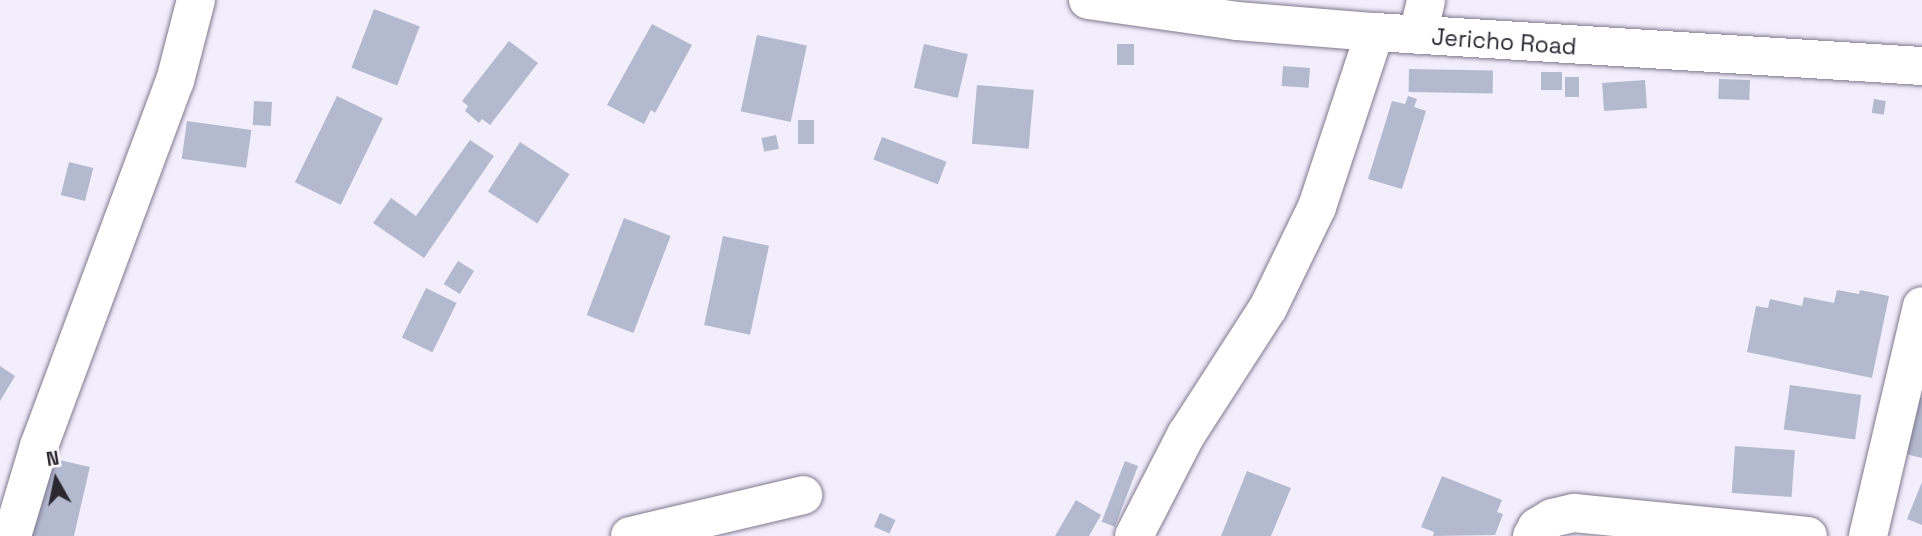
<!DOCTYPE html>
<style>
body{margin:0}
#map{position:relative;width:1922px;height:536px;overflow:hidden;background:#f2eefc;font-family:"Space Grotesk",sans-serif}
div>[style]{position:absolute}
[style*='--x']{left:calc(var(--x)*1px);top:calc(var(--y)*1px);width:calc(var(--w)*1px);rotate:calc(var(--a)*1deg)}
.building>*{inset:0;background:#b3b9cf;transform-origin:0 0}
.roads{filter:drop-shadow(0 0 2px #7f788d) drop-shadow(0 0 2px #7f788d)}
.minor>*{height:38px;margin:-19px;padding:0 19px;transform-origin:19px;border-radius:19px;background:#fff}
span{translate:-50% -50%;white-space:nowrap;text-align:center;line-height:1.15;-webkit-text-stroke:5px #fefefe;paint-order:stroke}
.street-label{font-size:23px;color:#2b2831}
.north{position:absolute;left:21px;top:445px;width:70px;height:70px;-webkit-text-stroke:5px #fefefe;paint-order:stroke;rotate:351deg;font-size:19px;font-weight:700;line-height:28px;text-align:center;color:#2b2831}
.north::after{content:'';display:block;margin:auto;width:24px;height:32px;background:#2b2831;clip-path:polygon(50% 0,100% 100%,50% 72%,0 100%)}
</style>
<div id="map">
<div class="building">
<div style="left:374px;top:9px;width:49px;height:63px;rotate:21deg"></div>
<div style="clip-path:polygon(652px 24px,692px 45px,655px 113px,651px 110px,644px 124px,607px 105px)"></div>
<div style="left:757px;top:35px;width:51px;height:78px;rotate:12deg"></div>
<div style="clip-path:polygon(509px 41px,538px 63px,490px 125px,482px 119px,479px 123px,465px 111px,468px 106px,462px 101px)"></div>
<div style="left:924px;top:44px;width:45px;height:45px;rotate:13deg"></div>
<div style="left:1117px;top:44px;width:17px;height:21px"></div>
<div style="left:1283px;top:66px;width:27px;height:20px;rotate:4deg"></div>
<div style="left:1409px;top:69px;width:84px;height:23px;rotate:1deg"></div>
<div style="left:1541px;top:72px;width:21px;height:18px"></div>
<div style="left:1565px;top:77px;width:14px;height:20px"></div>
<div style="left:1719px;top:79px;width:31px;height:20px;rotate:2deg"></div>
<div style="left:1645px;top:80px;width:28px;height:43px;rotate:86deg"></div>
<div style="left:977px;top:85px;width:57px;height:59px;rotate:5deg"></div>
<div style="left:337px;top:96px;width:51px;height:96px;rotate:26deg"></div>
<div style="clip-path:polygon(1408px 96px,1417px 99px,1414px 107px,1426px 111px,1402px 189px,1368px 179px,1392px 101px,1405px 104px)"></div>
<div style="left:1874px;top:99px;width:12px;height:14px;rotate:9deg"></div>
<div style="left:254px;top:101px;width:18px;height:24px;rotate:3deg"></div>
<div style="left:798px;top:120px;width:16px;height:24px"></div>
<div style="left:187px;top:121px;width:65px;height:38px;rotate:8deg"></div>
<div style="left:776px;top:135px;width:14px;height:15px;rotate:78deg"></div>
<div style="left:882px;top:137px;width:69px;height:24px;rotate:21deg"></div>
<div style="clip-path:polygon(470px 140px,494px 156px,424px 258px,373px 223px,391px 198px,416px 216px)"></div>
<div style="left:520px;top:142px;width:59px;height:59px;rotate:33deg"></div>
<div style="left:69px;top:162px;width:25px;height:34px;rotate:14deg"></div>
<div style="left:624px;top:218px;width:50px;height:104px;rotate:21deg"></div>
<div style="left:723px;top:236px;width:47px;height:91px;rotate:12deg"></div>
<div style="left:458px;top:261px;width:19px;height:27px;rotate:32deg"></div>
<div style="left:426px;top:288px;width:34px;height:55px;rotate:26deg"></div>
<div style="clip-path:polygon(1837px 290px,1859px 294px,1860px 290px,1889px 296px,1872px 378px,1747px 352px,1756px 306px,1768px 308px,1770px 299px,1802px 306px,1804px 297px,1834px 303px)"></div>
<div style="clip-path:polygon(0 366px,15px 376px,0 401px)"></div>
<div style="left:1790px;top:385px;width:72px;height:45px;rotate:8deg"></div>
<div style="clip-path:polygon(1912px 396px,1922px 398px,1922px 458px,1898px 452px)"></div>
<div style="left:1735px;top:446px;width:60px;height:47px;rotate:4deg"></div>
<div style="left:46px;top:457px;width:45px;height:81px;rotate:13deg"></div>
<div style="left:1125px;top:461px;width:14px;height:65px;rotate:21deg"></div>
<div style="clip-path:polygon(1247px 471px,1291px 488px,1271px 536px,1221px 536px)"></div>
<div style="clip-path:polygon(1442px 476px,1502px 500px,1497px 512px,1503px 514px,1495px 535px,1433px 536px,1434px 532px,1421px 527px)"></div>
<div style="clip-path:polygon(1922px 482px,1922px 525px,1907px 519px)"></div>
<div style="clip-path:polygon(1076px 500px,1101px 515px,1089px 536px,1055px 536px)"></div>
<div style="left:880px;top:513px;width:17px;height:15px;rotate:24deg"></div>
</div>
<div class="roads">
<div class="minor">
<div style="--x:1088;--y:0;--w:150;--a:8"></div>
<div style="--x:1237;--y:21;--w:138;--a:4.6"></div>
<div style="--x:1375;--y:32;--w:548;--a:3.56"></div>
<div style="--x:1418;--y:35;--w:36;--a:-77"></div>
<div style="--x:12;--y:536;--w:94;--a:-73.3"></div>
<div style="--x:39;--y:446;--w:390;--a:-69.6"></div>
<div style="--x:175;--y:81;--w:84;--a:-75.5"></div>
<div style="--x:630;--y:536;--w:178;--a:-13.3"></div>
<div style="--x:1134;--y:536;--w:114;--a:-62.8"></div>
<div style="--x:1186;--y:435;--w:151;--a:-57.2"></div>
<div style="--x:1268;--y:308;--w:112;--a:-64.1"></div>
<div style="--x:1317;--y:207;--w:184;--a:-71.7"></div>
<div style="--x:1532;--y:536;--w:10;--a:-61"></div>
<div style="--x:1537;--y:527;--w:17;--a:-31"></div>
<div style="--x:1552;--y:518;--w:23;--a:-13"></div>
<div style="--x:1574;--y:513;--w:235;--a:5.6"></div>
<div style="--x:1868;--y:536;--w:236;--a:-76.8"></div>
</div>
</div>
<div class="street-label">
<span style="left:1504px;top:42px;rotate:4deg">Jericho Road</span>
</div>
<div class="north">N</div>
</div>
